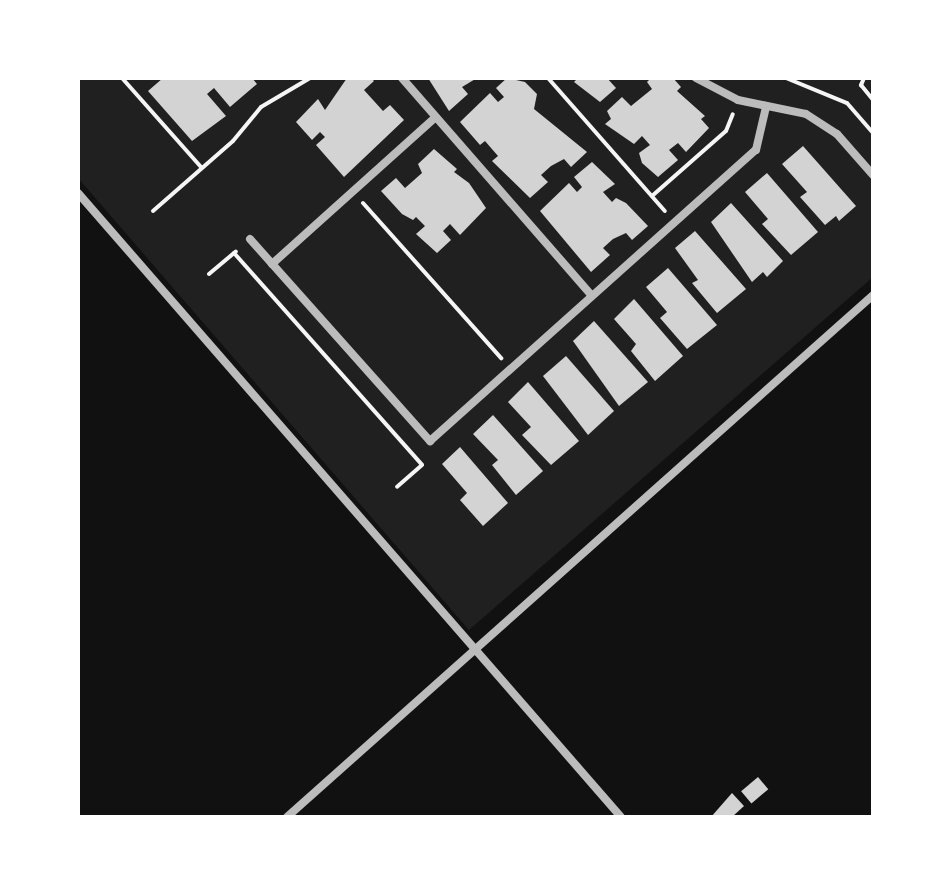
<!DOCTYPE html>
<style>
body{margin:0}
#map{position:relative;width:951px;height:895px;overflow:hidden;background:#111;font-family:Poppins,sans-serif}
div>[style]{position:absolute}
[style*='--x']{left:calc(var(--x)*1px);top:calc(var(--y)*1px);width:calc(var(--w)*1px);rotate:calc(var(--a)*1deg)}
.green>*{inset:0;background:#202020}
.building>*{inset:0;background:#d3d3d3;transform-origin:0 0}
.path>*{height:4px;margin:-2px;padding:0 2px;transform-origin:2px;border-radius:2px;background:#f5f5f5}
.minor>*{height:8px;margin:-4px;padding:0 4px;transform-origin:4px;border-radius:4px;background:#bcbcbc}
span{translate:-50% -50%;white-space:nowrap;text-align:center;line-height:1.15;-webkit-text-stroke:8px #fff;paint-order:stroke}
.frame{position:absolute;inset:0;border:80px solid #fff;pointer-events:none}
</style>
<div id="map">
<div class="green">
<div style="clip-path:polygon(78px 78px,873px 78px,873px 277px,469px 630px,78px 178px)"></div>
</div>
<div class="building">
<div style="clip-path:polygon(163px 78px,252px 78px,257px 84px,230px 107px,214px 88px,207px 94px,226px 116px,192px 141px,148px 91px)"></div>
<div style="clip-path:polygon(347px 78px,371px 78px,374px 81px,364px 90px,383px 111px,390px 105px,404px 120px,344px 177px,316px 145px,325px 137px,320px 132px,312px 140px,296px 122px,318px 99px,325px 110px)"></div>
<div style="clip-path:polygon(428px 78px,477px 78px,462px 87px,468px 94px,449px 111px)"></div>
<div style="clip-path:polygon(507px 78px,525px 82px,537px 94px,534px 109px,587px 152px,571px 167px,564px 159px,551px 166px,541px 175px,548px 182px,530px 198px,492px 161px,498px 156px,485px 141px,480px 145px,460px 122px,490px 93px,498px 102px,504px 97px,496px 88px)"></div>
<div style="clip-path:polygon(578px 78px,607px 78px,616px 88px,600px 102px,574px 82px)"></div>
<div style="clip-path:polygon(651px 78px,673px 78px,681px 87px,677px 91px,705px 116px,701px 119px,709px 128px,686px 152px,678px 143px,669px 150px,678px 160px,658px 177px,642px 163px,639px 153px,650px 145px,642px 136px,634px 144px,605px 124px,611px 119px,607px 111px,622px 97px,631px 106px,652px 89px,647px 82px)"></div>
<div style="clip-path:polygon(803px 146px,856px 206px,839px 221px,836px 216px,825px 225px,800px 197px,807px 192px,782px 164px)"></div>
<div style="clip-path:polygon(434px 149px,457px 169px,454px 172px,469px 183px,486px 208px,460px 235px,450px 224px,443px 231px,451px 240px,437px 253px,416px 234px,425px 226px,416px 217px,413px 220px,402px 214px,381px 191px,396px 178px,405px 188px,422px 173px,418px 164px)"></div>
<div style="clip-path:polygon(592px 162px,615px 184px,603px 192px,612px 202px,616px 198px,626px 203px,648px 226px,632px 240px,626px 233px,613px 239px,603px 248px,610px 255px,591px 272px,540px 211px,569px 183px,577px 192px,582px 187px,574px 177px)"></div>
<div style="clip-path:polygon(767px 173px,818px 232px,791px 255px,762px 224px,768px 219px,745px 192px)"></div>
<div style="clip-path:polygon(731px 203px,783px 261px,767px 277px,763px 272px,752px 282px,711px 222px)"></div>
<div style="clip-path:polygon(695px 231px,746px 289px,717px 313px,692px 283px,698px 280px,675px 248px)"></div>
<div style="clip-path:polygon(668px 268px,717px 325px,687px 349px,660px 318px,667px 312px,646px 287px)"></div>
<div style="clip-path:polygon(634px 299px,683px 356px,655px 381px,631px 351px,636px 344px,614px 319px)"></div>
<div style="clip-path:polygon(594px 321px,648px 382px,619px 406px,573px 341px)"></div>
<div style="clip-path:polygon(566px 356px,614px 411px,588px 435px,543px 376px)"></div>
<div style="clip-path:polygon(528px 382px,579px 441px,551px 465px,522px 435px,531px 427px,508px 402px)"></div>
<div style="clip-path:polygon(493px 415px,543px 471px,516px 495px,492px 465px,498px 460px,473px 434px)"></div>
<div style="clip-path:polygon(460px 447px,508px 503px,483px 526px,460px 500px,467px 493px,442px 464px)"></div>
<div style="left:758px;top:777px;width:16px;height:22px;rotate:50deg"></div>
<div style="clip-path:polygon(732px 793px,744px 806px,732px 817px,711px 817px)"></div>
</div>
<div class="path">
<div style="--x:122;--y:78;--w:120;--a:48.4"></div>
<div style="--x:548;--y:78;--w:177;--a:48.7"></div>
<div style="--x:786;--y:78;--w:66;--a:22.3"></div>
<div style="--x:847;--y:103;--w:40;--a:49"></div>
<div style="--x:864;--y:78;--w:8;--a:113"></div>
<div style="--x:861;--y:85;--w:19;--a:51"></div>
<div style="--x:652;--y:196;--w:98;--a:-41.3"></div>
<div style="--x:726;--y:131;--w:18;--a:-68"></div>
<div style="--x:363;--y:203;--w:208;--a:48.3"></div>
<div style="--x:153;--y:211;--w:106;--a:-41.2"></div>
<div style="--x:233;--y:141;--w:44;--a:-50.5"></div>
<div style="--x:261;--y:107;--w:57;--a:-30.6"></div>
<div style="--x:234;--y:253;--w:283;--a:48.4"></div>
<div style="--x:422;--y:465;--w:33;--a:139"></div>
<div style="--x:209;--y:274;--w:35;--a:-40"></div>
</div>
<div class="minor">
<div style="--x:402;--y:78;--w:289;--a:48.9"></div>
<div style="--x:696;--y:78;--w:47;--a:27.6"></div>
<div style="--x:738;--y:100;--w:69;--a:11.6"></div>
<div style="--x:806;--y:114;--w:37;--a:33"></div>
<div style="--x:837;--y:134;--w:55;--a:48.7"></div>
<div style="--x:78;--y:193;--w:827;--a:48.97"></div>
<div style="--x:250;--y:239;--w:271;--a:48.3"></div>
<div style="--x:430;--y:441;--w:437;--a:-41.8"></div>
<div style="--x:756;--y:150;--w:44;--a:-76.9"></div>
<div style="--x:272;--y:264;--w:220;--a:-41.9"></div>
<div style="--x:287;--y:817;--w:785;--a:-41.69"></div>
</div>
<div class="frame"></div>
</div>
